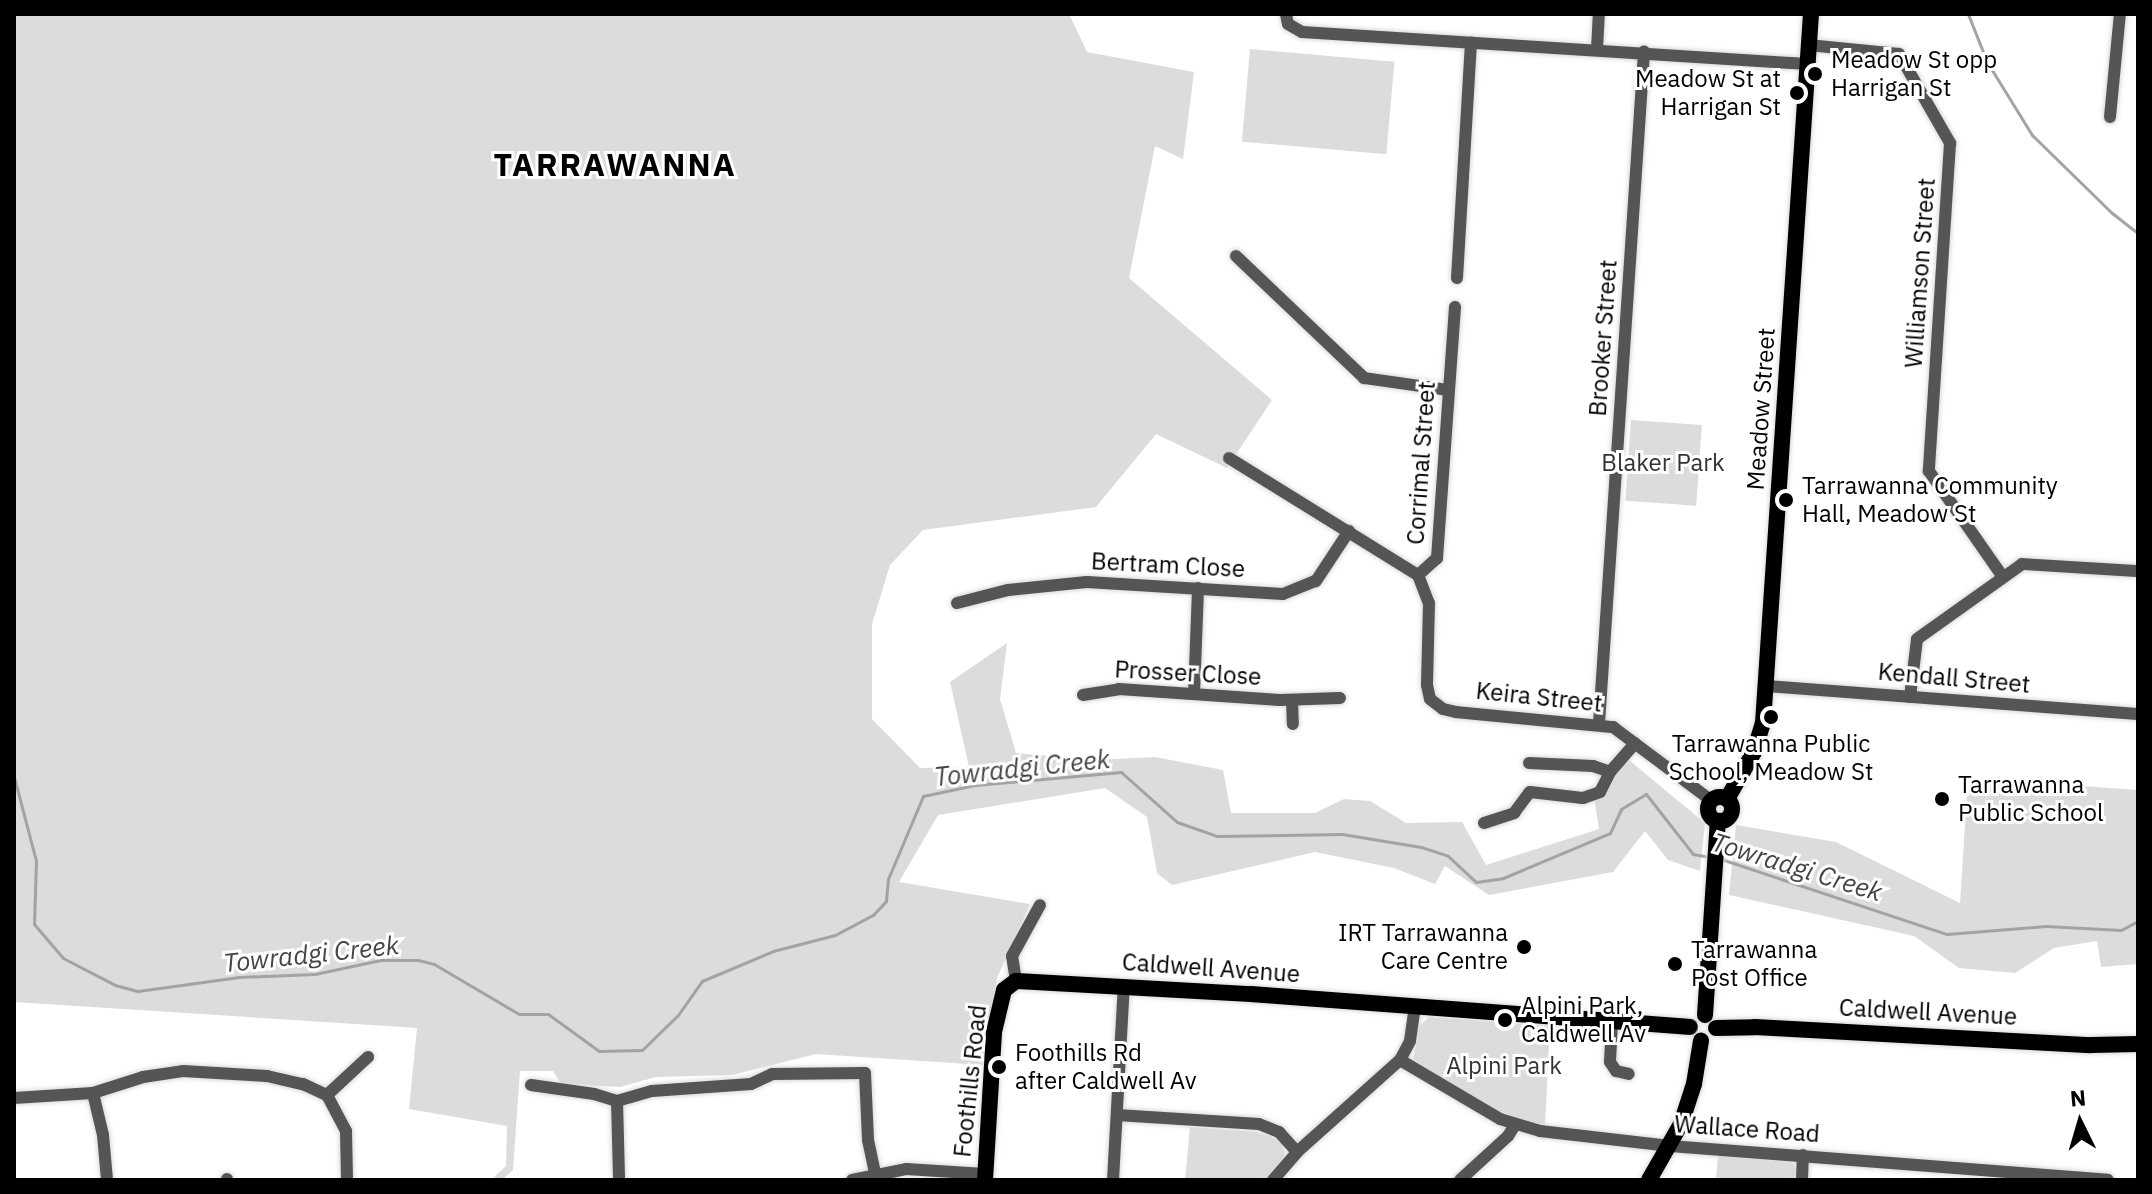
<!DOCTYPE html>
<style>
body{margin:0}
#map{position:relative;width:2152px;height:1194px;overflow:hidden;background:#fff;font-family:"IBM Plex Sans",sans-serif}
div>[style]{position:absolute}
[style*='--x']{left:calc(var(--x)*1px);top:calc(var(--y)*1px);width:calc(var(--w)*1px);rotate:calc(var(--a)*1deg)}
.green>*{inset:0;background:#dcdcdc;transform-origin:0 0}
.stream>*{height:3px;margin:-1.5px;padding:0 1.5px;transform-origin:1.5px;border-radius:1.5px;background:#a3a3a3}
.roads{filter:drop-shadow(0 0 2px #dbdbdb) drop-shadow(0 0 2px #dbdbdb)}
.minor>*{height:12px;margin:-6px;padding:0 6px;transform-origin:6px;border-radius:6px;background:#555}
.major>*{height:16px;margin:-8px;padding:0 8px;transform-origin:8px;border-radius:8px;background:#000}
.major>.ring{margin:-8px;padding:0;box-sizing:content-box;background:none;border:16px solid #000;border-radius:50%}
.dots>*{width:22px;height:22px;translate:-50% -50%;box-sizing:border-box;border:4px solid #fff;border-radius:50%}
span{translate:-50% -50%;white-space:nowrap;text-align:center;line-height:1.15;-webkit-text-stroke:6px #fff;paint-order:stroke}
.poi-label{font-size:24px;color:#000}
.left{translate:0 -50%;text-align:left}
.right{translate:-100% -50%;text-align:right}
.street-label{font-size:24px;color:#000}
.park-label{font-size:24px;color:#333}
.water-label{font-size:26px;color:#444;font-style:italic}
.district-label{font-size:32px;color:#000;font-weight:700;letter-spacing:2px}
.frame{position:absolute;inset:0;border:16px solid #000;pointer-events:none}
.north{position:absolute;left:2040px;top:1082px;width:80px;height:80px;-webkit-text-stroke:6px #fff;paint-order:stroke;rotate:355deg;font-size:22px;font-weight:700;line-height:32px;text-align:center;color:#000}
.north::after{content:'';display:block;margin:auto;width:28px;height:36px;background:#000;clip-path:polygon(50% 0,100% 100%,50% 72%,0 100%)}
</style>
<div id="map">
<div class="green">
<div style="clip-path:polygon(14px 14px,1069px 14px,1087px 52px,1194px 72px,1183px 159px,1155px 146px,1129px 278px,1272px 400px,1227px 468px,1156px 434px,1096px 507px,923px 530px,890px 565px,872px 624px,872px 719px,920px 768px,969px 767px,950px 682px,1007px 643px,1000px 699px,1016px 753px,1096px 760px,1155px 757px,1223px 770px,1231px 813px,1315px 813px,1344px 799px,1370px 801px,1406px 823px,1462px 822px,1486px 865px,1599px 829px,1594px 797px,1624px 756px,1705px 823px,1700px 871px,1668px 860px,1645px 831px,1613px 872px,1489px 895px,1445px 866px,1435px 884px,1394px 868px,1315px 852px,1172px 885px,1157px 873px,1147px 817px,1105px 788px,938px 815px,899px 882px,1030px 904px,997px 978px,983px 1065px,816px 1054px,732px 1075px,656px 1077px,620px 1087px,561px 1084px,553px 1071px,520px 1071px,513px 1170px,502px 1180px,491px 1180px,506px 1166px,507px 1126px,409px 1109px,417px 1028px,14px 1002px)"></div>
<div style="left:1250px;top:49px;width:145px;height:93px;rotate:5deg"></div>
<div style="left:1631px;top:420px;width:71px;height:81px;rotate:4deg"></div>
<div style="clip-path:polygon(1968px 778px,2138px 790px,2138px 964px,2101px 967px,2097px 941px,2054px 948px,2015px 973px,1959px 968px,1914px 936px,1729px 895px,1736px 825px,1836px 842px,1960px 903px)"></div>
<div style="clip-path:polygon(1429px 1017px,1550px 1026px,1545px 1126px,1496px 1111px,1413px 1061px,1419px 1026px)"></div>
<div style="clip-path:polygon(1190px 1127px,1256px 1132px,1275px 1138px,1283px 1145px,1285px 1158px,1268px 1180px,1185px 1180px)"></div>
<div style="clip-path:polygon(1718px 1155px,1791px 1162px,1799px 1172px,1798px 1180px,1716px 1180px)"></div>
</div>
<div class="stream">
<div style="--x:1968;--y:14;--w:52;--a:68.4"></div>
<div style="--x:1987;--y:62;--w:86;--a:58.3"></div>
<div style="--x:2032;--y:135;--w:112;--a:44.3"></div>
<div style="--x:2112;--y:213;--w:33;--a:38"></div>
<div style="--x:14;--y:777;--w:87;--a:75.3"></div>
<div style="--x:36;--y:861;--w:63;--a:91.8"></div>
<div style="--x:34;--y:924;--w:45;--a:49.5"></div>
<div style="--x:63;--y:958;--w:59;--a:27.4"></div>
<div style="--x:115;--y:985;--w:24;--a:15"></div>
<div style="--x:138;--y:991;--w:102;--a:-7.9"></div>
<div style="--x:239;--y:977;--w:76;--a:-2.3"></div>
<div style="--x:315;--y:974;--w:67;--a:-12"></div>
<div style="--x:381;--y:960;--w:37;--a:0"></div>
<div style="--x:418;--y:960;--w:16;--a:14"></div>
<div style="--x:434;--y:964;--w:99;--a:30.5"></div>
<div style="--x:519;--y:1014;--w:29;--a:0"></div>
<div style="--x:548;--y:1014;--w:63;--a:36"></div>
<div style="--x:599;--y:1051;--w:43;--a:-1.3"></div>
<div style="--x:642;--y:1050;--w:50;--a:-44.2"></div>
<div style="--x:678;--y:1015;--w:42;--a:-54.8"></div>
<div style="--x:702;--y:981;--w:77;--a:-22.9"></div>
<div style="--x:773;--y:951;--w:64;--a:-14.5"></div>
<div style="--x:835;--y:935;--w:43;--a:-27.8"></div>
<div style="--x:873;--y:915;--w:19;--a:-47"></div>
<div style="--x:886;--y:901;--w:22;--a:-85"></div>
<div style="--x:888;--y:879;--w:90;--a:-67.1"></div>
<div style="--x:923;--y:796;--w:53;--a:-11.9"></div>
<div style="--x:975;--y:785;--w:147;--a:-5.1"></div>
<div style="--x:1121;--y:772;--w:75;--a:41.8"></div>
<div style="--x:1177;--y:822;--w:42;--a:19.3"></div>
<div style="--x:1217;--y:836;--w:125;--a:-0.9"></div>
<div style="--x:1342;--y:834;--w:80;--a:9.3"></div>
<div style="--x:1421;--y:847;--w:28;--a:18"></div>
<div style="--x:1448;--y:856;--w:38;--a:43"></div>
<div style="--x:1476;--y:882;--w:27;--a:-8"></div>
<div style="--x:1503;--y:878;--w:116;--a:-22.8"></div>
<div style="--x:1610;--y:833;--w:26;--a:-65"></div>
<div style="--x:1621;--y:809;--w:29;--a:-31"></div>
<div style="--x:1646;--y:794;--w:76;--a:51.9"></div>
<div style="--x:1693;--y:854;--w:17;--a:10"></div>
<div style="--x:1721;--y:859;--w:238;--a:18.4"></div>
<div style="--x:1947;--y:934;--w:99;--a:-4.6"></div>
<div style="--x:2046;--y:926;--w:75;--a:3.1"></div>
<div style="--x:2121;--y:930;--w:19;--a:-28"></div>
</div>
<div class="roads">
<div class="minor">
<div style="--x:1286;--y:14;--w:10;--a:79"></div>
<div style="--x:1288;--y:24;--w:16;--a:30"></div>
<div style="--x:1302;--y:32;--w:506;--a:3.63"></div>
<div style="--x:1808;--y:45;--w:91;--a:5.6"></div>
<div style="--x:1899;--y:54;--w:103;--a:60.2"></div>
<div style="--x:1950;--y:143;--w:329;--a:93.7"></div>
<div style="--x:1929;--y:471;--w:129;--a:55.1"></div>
<div style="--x:1597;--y:49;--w:35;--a:-87"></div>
<div style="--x:2110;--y:117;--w:103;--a:-84.5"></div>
<div style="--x:1236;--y:256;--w:177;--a:43.6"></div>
<div style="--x:1364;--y:378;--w:85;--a:8.1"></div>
<div style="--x:1457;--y:278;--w:236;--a:-86.6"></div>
<div style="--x:1455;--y:307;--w:252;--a:94.1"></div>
<div style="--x:1437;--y:558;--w:25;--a:138"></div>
<div style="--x:1418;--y:575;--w:30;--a:69"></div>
<div style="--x:1429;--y:603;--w:82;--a:91.4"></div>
<div style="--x:1427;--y:685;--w:14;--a:78"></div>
<div style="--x:1430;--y:699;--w:16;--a:38"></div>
<div style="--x:1443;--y:709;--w:13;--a:13"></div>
<div style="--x:1456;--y:712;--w:158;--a:5.5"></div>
<div style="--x:1613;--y:727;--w:124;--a:36.8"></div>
<div style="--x:1229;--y:458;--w:222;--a:31.8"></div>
<div style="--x:957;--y:603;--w:53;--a:-14.3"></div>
<div style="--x:1008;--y:590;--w:79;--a:-5.8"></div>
<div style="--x:1087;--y:582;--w:196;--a:3.5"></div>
<div style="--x:1283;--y:594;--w:35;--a:-22"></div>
<div style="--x:1316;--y:581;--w:60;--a:-56.6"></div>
<div style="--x:1766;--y:686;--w:373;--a:4.3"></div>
<div style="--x:1194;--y:694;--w:106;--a:-87.8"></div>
<div style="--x:1083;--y:695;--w:36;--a:-9"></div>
<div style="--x:1119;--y:689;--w:161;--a:3.9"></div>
<div style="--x:1280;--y:700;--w:60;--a:-1.9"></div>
<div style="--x:1910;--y:697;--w:58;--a:-83.1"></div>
<div style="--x:1917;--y:639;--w:129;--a:-35.5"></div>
<div style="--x:2022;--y:564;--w:116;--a:3.5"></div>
<div style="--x:1292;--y:700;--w:24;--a:88"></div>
<div style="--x:1599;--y:723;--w:673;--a:-86.16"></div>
<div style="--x:1529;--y:763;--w:64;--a:2.7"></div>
<div style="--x:1593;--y:766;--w:18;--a:19"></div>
<div style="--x:1484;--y:823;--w:32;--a:-18"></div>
<div style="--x:1514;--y:813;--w:26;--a:-53"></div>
<div style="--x:1530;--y:792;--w:53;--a:6.5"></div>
<div style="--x:1583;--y:798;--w:18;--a:-19"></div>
<div style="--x:1600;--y:792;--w:22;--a:-63"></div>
<div style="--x:1610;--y:772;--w:38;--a:-49"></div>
<div style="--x:1016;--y:981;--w:25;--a:-99"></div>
<div style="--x:1012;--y:956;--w:58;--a:-61.2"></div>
<div style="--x:1612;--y:1021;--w:41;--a:92.8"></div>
<div style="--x:1610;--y:1062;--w:11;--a:56"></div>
<div style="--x:1616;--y:1071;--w:13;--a:13"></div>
<div style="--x:1400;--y:1060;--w:116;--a:30.5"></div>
<div style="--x:1500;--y:1119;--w:42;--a:16.7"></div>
<div style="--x:1540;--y:1131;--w:131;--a:6.6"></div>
<div style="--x:1670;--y:1146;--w:439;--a:4.4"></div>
<div style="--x:531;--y:1085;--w:64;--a:8.1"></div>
<div style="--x:594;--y:1094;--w:24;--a:17"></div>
<div style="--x:93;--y:1093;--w:43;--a:76.6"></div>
<div style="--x:103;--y:1135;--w:45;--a:84.9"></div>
<div style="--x:327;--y:1095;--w:56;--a:-42.8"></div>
<div style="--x:14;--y:1098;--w:79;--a:-3.6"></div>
<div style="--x:93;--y:1093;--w:52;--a:-17.7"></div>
<div style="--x:143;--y:1077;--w:40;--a:-8.5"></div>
<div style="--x:183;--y:1071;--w:84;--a:3.4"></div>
<div style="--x:267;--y:1076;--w:37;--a:13"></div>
<div style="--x:303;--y:1084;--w:26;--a:25"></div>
<div style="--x:327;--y:1095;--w:41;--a:62.2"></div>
<div style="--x:346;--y:1131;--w:49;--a:88.8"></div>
<div style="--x:617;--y:1101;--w:36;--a:-16"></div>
<div style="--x:652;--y:1091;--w:99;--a:-4"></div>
<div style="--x:751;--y:1084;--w:23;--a:-25"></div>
<div style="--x:772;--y:1074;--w:93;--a:-0.6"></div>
<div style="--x:865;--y:1073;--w:67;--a:87.4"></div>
<div style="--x:868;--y:1140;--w:34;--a:78"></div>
<div style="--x:617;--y:1101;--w:79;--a:88.5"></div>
<div style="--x:1117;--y:1115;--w:142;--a:3.6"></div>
<div style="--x:1259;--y:1124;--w:22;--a:22"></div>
<div style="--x:1279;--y:1132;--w:27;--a:48"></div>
<div style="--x:227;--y:1180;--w:1;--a:-90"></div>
<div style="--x:852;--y:1180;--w:55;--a:-11.5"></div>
<div style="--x:906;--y:1169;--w:79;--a:3.6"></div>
<div style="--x:1113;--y:1180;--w:194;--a:-86.8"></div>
<div style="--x:1273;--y:1180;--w:37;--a:-49"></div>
<div style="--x:1297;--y:1152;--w:138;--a:-41.8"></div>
<div style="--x:1400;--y:1060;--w:21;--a:-62"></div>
<div style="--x:1410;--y:1041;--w:34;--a:-82"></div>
<div style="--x:1460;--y:1180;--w:65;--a:-42.5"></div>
<div style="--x:1508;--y:1136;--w:13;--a:-58"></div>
<div style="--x:1802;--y:1180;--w:25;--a:-88"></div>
</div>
<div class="major">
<div class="ring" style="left:1708px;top:797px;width:8px;height:8px"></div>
<div style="--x:1727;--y:799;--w:54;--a:-60.1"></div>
<div style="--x:1754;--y:752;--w:30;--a:-73"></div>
<div style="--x:1763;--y:723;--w:711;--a:-86.13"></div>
<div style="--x:1705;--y:1015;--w:194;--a:-86.2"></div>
<div style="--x:1716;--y:1028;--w:39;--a:-1"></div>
<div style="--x:1755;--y:1027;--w:336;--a:3.1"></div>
<div style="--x:2091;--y:1045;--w:47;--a:-1.2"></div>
<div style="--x:985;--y:1180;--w:148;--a:-86.5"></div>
<div style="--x:994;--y:1032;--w:43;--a:-76.6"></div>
<div style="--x:1004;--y:990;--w:15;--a:-37"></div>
<div style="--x:1016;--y:981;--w:236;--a:3.2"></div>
<div style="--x:1252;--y:994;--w:439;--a:4.3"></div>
<div style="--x:1649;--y:1180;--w:64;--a:-60.3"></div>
<div style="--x:1681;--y:1124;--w:42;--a:-72"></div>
<div style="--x:1694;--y:1084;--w:44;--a:-80.8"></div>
</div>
</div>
<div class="dots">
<div style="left:1815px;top:74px;background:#000"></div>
<div style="left:1797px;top:93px;background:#000"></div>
<div style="left:1786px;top:500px;background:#000"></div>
<div style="left:1771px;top:717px;background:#000"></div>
<div style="left:1942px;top:799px;background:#000"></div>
<div style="left:1524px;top:947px;background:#000"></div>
<div style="left:1675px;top:964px;background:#000"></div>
<div style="left:1505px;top:1020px;background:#000"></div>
<div style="left:999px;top:1067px;background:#000"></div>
</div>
<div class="poi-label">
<span class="left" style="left:1831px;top:74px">Meadow St opp<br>Harrigan St</span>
<span class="right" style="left:1781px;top:93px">Meadow St at<br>Harrigan St</span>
<span class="left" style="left:1802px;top:500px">Tarrawanna Community<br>Hall, Meadow St</span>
<span style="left:1771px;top:758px">Tarrawanna Public<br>School, Meadow St</span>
<span class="left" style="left:1958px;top:799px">Tarrawanna<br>Public School</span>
<span class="right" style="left:1508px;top:947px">IRT Tarrawanna<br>Care Centre</span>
<span class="left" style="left:1691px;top:964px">Tarrawanna<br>Post Office</span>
<span class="left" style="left:1521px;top:1020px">Alpini Park,<br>Caldwell Av</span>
<span class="left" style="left:1015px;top:1067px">Foothills Rd<br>after Caldwell Av</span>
</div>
<div class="street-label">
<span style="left:1920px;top:273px;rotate:-86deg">Williamson Street</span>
<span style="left:1603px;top:338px;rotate:-86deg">Brooker Street</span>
<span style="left:1761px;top:409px;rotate:-86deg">Meadow Street</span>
<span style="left:1421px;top:463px;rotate:-86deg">Corrimal Street</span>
<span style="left:1168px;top:565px;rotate:3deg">Bertram Close</span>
<span style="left:1188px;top:673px;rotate:3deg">Prosser Close</span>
<span style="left:1954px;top:678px;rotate:5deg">Kendall Street</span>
<span style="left:1539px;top:697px;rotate:6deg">Keira Street</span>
<span style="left:1211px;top:968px;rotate:4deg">Caldwell Avenue</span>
<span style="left:1928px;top:1012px;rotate:3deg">Caldwell Avenue</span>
<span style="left:970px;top:1081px;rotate:-84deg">Foothills Road</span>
<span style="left:1747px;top:1129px;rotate:4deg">Wallace Road</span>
</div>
<div class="park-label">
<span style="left:1663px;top:463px">Blaker Park</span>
<span style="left:1504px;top:1066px">Alpini Park</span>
</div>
<div class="water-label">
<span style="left:1022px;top:768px;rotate:-6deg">Towradgi Creek</span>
<span style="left:1797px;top:867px;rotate:17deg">Towradgi Creek</span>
<span style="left:311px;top:954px;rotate:-6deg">Towradgi Creek</span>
</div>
<div class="district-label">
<span style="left:615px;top:164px">TARRAWANNA</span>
</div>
<div class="frame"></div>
<div class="north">N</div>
</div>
